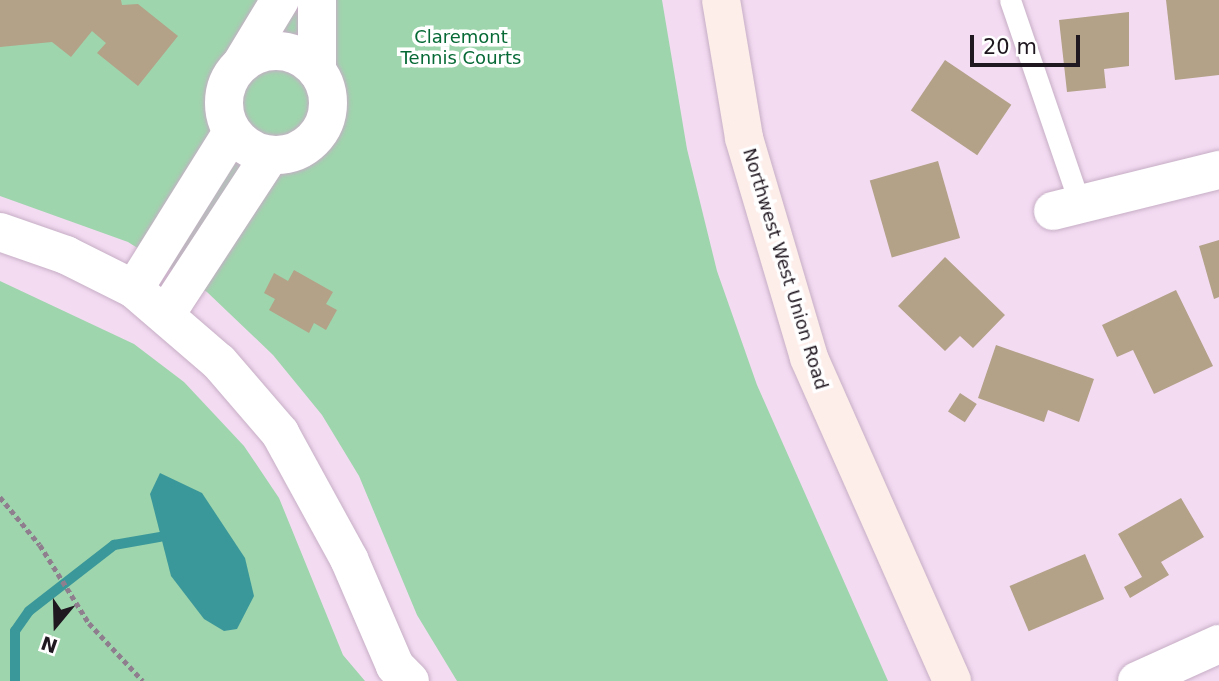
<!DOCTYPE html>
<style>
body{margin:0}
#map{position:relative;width:1219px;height:681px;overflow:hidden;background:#f3dbf2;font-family:"DejaVu Sans",sans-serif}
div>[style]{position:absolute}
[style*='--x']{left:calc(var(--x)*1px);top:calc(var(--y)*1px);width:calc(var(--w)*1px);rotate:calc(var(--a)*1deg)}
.green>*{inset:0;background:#9fd5ad}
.water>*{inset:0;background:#3b989a}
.stream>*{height:10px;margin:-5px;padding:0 5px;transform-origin:5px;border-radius:5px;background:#3b989a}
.building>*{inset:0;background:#b3a188;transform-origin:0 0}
.path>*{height:4.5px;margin-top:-2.25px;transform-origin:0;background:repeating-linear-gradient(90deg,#8f7e8e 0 5px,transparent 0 8.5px)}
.roads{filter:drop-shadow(0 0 2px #c6aec5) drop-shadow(0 0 2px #c6aec5)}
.service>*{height:21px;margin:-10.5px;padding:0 10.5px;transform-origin:10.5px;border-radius:10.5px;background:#fff}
.minor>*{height:38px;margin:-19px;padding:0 19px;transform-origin:19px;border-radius:19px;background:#fff}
.minor>.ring{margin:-19px;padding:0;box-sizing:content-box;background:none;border:38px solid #fff;border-radius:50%}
.secondary>*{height:38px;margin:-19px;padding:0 19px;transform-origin:19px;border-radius:19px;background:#fdeeea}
span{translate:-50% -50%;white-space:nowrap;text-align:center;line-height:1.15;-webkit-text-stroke:7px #fff;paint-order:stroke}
.park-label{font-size:18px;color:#076a36}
.street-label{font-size:18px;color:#201820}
.north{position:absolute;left:21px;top:590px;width:70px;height:70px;-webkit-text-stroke:5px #fff;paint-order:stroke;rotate:199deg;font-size:19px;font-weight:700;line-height:28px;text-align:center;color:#201820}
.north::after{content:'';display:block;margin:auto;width:24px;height:32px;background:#201820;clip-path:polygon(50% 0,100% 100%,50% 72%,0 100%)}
.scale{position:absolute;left:970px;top:35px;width:110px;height:32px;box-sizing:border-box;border:4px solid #201820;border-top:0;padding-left:9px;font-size:21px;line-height:24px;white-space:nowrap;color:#201820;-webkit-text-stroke:5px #fff;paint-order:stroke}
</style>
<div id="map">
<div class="green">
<div style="clip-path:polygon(0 0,662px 0,687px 149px,717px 271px,757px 385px,888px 681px,457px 681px,417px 615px,359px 476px,322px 415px,273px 355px,207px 292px,128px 242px,0 196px)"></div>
<div style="clip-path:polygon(0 281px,134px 344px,184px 382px,244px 446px,279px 498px,343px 655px,365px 681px,0 681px)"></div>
</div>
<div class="water">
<div style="clip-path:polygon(160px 473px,202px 493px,245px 558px,254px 596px,237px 629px,224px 631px,204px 619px,171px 576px,150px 494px)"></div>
</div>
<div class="stream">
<div style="--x:15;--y:681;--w:50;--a:-90"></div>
<div style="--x:15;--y:631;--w:24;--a:-55"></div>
<div style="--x:29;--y:611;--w:108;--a:-37.8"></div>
<div style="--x:114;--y:545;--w:47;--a:-9.9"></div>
</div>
<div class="building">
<div style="clip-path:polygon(0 0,121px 0,122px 5px,138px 4px,178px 36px,138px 86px,97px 53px,106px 43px,92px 31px,71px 57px,52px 42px,0 47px)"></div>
<div style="clip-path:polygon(1166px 0,1219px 0,1219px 75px,1175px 80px)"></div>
<div style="clip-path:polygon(1129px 12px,1129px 66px,1104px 69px,1106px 88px,1067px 92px,1059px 20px)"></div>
<div style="left:945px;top:60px;width:80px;height:61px;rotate:34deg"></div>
<div style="left:938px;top:161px;width:80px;height:71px;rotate:74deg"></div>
<div style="clip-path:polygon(1219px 240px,1219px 297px,1214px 299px,1199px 246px)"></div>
<div style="clip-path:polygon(945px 257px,1005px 315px,973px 348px,960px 336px,945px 351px,898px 306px)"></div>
<div style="clip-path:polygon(294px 270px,333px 292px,326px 304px,337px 310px,326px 330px,314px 323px,309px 333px,269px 310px,275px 299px,264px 293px,274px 273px,288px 281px)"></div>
<div style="clip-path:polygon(1176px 290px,1213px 366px,1154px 394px,1133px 350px,1117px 357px,1102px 325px)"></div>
<div style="clip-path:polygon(996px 345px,1094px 379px,1079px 422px,1048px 410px,1044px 422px,978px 398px)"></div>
<div style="left:960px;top:393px;width:20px;height:22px;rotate:33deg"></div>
<div style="clip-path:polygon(1181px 498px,1204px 537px,1161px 562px,1169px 575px,1130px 598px,1124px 587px,1142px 577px,1118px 534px)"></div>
<div style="left:1085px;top:554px;width:49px;height:82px;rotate:67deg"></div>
</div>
<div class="path">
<div style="--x:0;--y:497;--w:62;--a:50.2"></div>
<div style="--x:40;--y:545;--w:92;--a:57.9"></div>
<div style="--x:89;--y:623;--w:79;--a:47"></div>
</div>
<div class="roads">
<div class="service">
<div style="--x:1010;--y:0;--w:216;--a:71.1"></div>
</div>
<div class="minor">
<div style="--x:317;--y:0;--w:71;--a:90"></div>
<div class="ring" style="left:224px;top:51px;width:66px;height:66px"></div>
<div style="--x:243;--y:61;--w:71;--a:-58.8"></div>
<div style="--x:1053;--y:211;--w:171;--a:-13.9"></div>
<div style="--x:0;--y:232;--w:70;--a:19.2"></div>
<div style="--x:66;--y:255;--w:76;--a:26.6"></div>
<div style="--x:134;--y:289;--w:112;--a:40.7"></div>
<div style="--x:219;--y:362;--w:94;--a:49.3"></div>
<div style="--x:280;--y:433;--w:144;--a:61.3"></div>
<div style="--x:349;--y:559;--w:116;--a:66.7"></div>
<div style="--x:395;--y:666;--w:21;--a:45"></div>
<div style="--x:134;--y:289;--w:185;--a:-58"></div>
<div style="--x:166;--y:314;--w:190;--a:-56.8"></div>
<div style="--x:1137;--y:681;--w:90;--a:-24.3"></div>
</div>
<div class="secondary">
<div style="--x:721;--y:0;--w:140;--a:80.5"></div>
<div style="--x:744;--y:138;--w:229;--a:73.5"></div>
<div style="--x:809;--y:358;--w:353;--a:66.1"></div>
</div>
</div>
<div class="park-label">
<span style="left:461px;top:48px">Claremont<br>Tennis Courts</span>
</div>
<div class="street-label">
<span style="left:785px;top:269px;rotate:73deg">Northwest West Union Road</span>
</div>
<div class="north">N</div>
<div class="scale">20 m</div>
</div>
